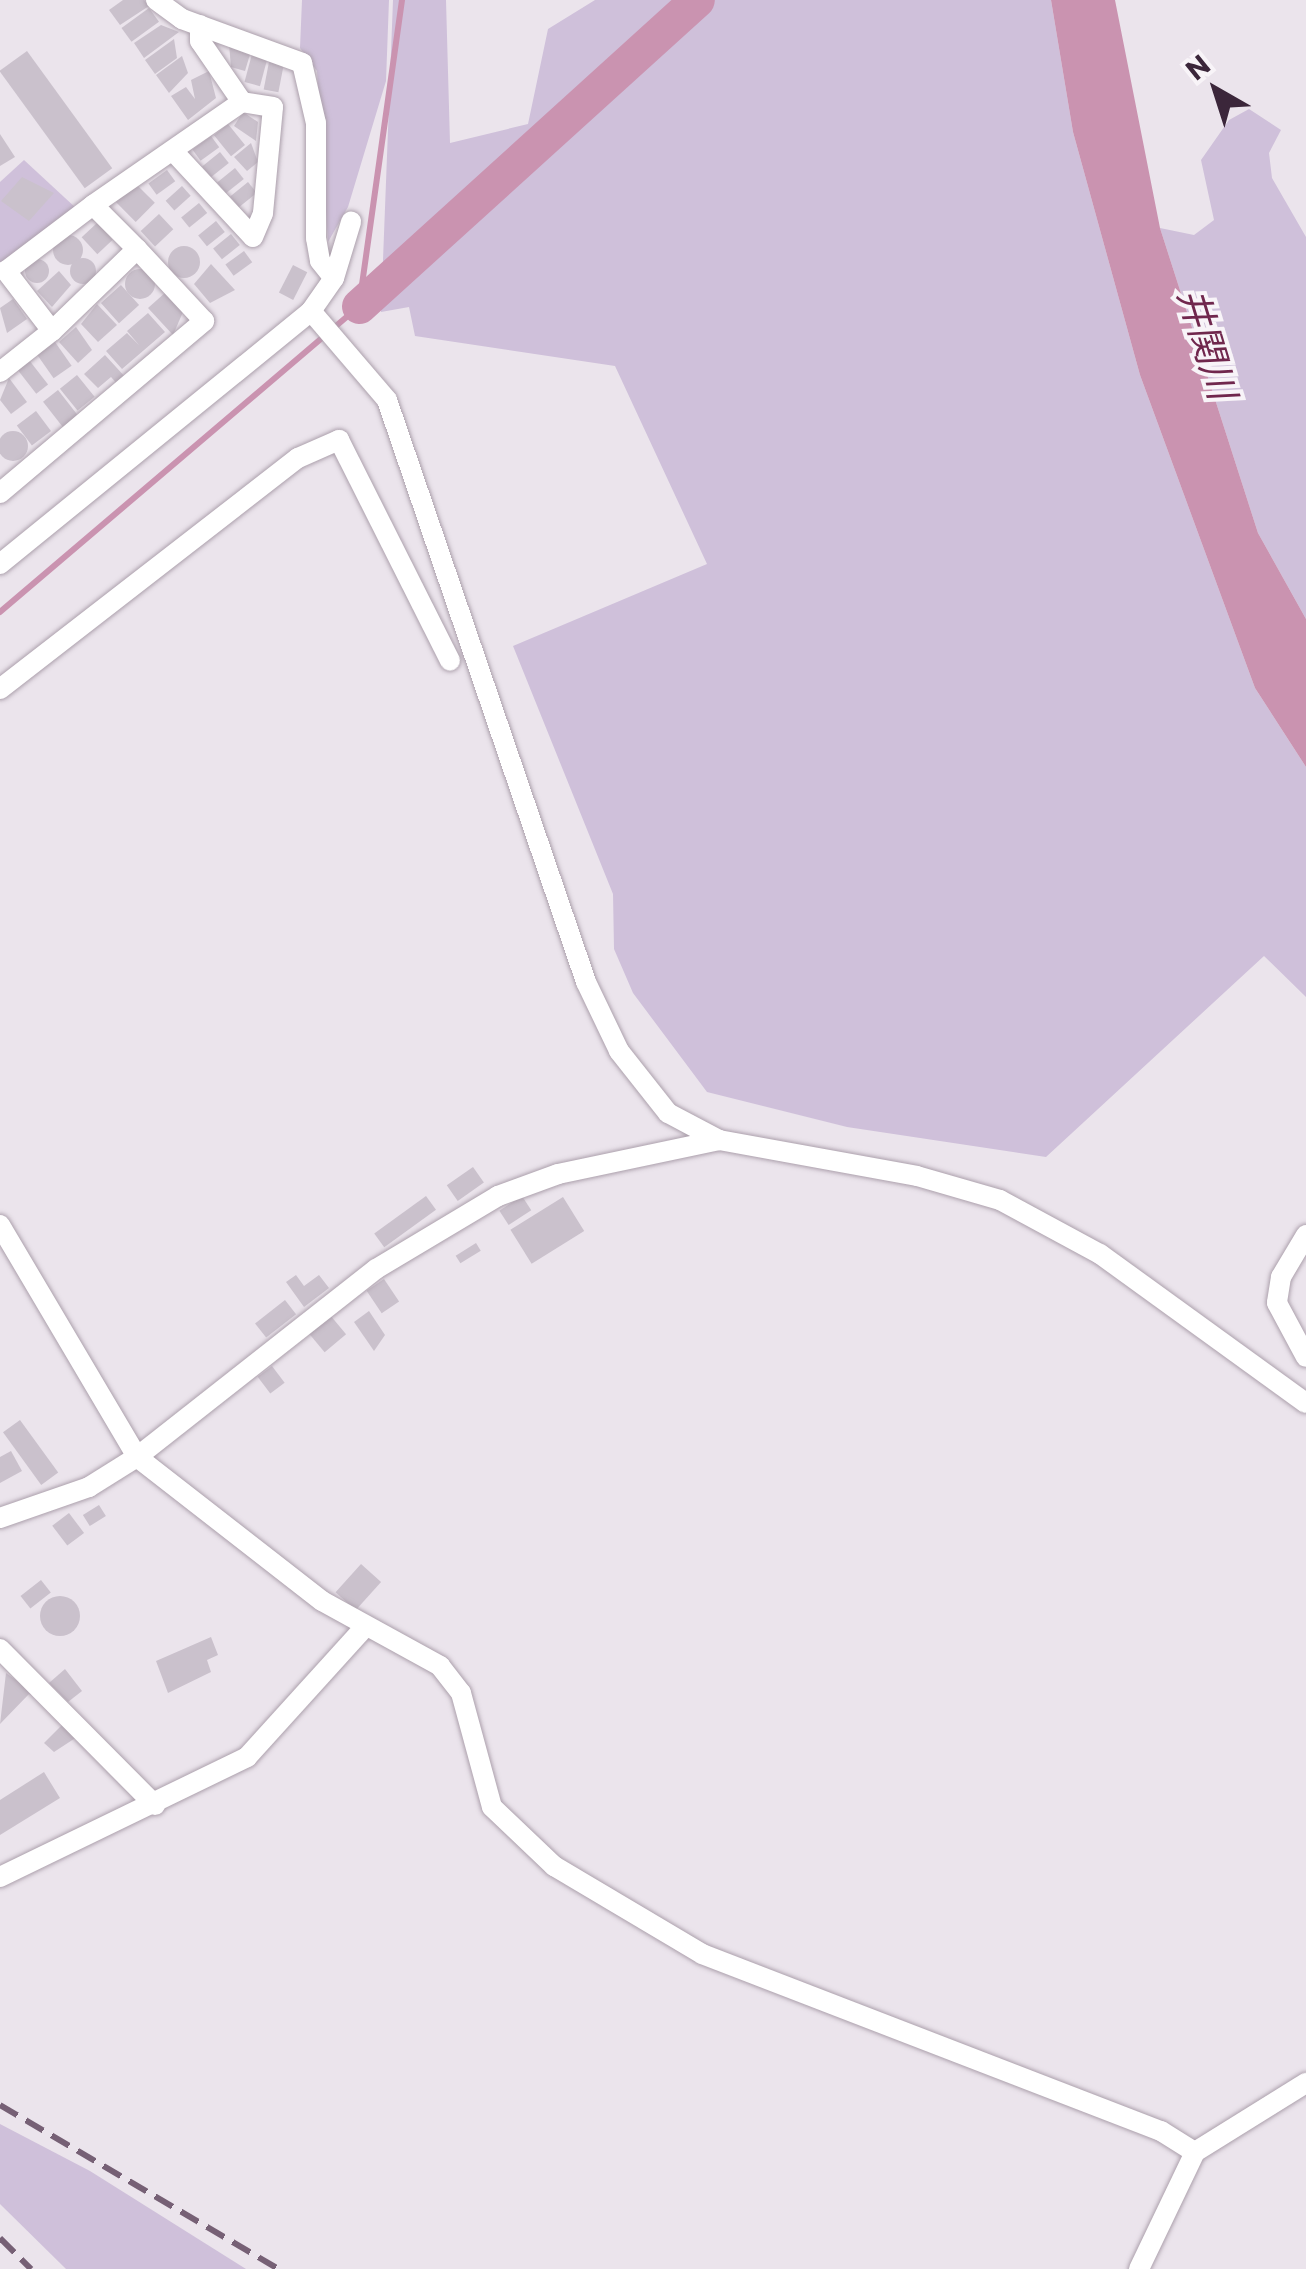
<!DOCTYPE html>
<meta charset="utf-8">
<style>
body{margin:0}
#map{position:relative;width:1306px;height:2269px;overflow:hidden;background:#ebe4ec;font-family:Commissioner,"Noto Sans JP",sans-serif}
div>[style]{position:absolute}
[style*='--x']{left:calc(var(--x)*1px);top:calc(var(--y)*1px);width:calc(var(--w)*1px);rotate:calc(var(--a)*1deg)}
.green>*{inset:0;background:#cfc0da}
.water>*{inset:0;background:#ca93b0}
.stream>*{height:6px;margin:-3px;padding:0 3px;transform-origin:3px;border-radius:3px;background:#ca93b0}
.river>*{height:35px;margin:-17.5px;padding:0 17.5px;transform-origin:17.5px;border-radius:17.5px;background:#ca93b0}
.building>*{inset:0;background:#cac1cc;transform-origin:0 0}
.round{border-radius:50%}
.roads{filter:drop-shadow(0 0 2px #aca0ac) drop-shadow(0 0 2px #aca0ac)}
.minor>*{height:20px;margin:-10px;padding:0 10px;transform-origin:10px;border-radius:10px;background:#fff}
.rail>*{height:6px;margin-top:-3px;transform-origin:0;background:repeating-linear-gradient(90deg,#766075 0 20px,transparent 0 30px)}
span{translate:-50% -50%;white-space:nowrap;text-align:center;line-height:1.15;-webkit-text-stroke:8px #f8f4f8;paint-order:stroke}
.water-label{font-size:38px;color:#70274d;font-style:italic}
.north{position:absolute;left:1166px;top:40px;width:100px;height:100px;-webkit-text-stroke:8px #f8f4f8;paint-order:stroke;rotate:321deg;font-size:28px;font-weight:700;line-height:40px;text-align:center;color:#3b263a}
.north::after{content:'';display:block;margin:auto;width:35px;height:45px;background:#3b263a;clip-path:polygon(50% 0,100% 100%,50% 72%,0 100%)}
</style>
<div id="map">
<div class="green">
<div style="clip-path:polygon(302px 0,389px 0,386px 81px,348px 207px,328px 242px,317px 71px,300px 48px)"></div>
<div style="clip-path:polygon(393px 0,446px 0,450px 143px,528px 124px,548px 29px,595px 0,1051px 0,1073px 132px,1140px 375px,1255px 688px,1306px 767px,1306px 997px,1264px 956px,1046px 1157px,847px 1127px,707px 1092px,633px 993px,614px 949px,613px 894px,513px 646px,707px 564px,615px 366px,415px 336px,409px 307px,381px 312px)"></div>
<div style="clip-path:polygon(1249px 109px,1281px 130px,1269px 153px,1272px 178px,1306px 237px,1306px 619px,1258px 533px,1160px 228px,1194px 235px,1214px 220px,1201px 160px,1229px 120px)"></div>
<div style="clip-path:polygon(24px 160px,77px 209px,0 268px,0 182px)"></div>
<div style="clip-path:polygon(0 2124px,90px 2171px,246px 2269px,66px 2269px,0 2204px)"></div>
</div>
<div class="water">
<div style="clip-path:polygon(1051px 0,1115px 0,1160px 228px,1258px 533px,1306px 619px,1306px 767px,1255px 688px,1140px 375px,1073px 132px)"></div>
</div>
<div class="stream">
<div style="--x:0;--y:612;--w:472;--a:-40.4"></div>
<div style="--x:359;--y:306;--w:309;--a:-82"></div>
</div>
<div class="river">
<div style="--x:359;--y:306;--w:456;--a:-42.2"></div>
</div>
<div class="building">
<div style="clip-path:polygon(123px 0,144px 0,149px 6px,120px 25px,109px 10px)"></div>
<div style="left:149px;top:8px;width:17px;height:34px;rotate:54deg"></div>
<div style="clip-path:polygon(161px 25px,179px 32px,144px 58px,134px 43px)"></div>
<div style="clip-path:polygon(174px 39px,177px 58px,155px 74px,145px 60px)"></div>
<div style="clip-path:polygon(229px 44px,251px 51px,245px 71px,231px 67px)"></div>
<div style="left:27px;top:51px;width:145px;height:34px;rotate:54deg"></div>
<div style="left:252px;top:54px;width:16px;height:29px;rotate:15deg"></div>
<div style="clip-path:polygon(182px 56px,188px 73px,169px 93px,156px 75px)"></div>
<div style="left:269px;top:62px;width:15px;height:28px;rotate:11deg"></div>
<div style="clip-path:polygon(209px 71px,216px 98px,188px 120px,171px 96px,186px 87px,195px 99px,191px 80px)"></div>
<div style="clip-path:polygon(243px 112px,258px 122px,256px 141px,234px 126px)"></div>
<div style="left:228px;top:124px;width:27px;height:18px;rotate:51deg"></div>
<div style="clip-path:polygon(0 134px,15px 157px,0 166px)"></div>
<div style="left:211px;top:136px;width:14px;height:23px;rotate:54deg"></div>
<div style="clip-path:polygon(251px 143px,258px 162px,247px 171px,234px 157px)"></div>
<div style="left:220px;top:152px;width:14px;height:23px;rotate:51deg"></div>
<div style="left:235px;top:168px;width:14px;height:23px;rotate:51deg"></div>
<div style="left:167px;top:170px;width:14px;height:23px;rotate:54deg"></div>
<div style="clip-path:polygon(22px 177px,54px 193px,29px 221px,1px 201px)"></div>
<div style="left:248px;top:182px;width:14px;height:23px;rotate:51deg"></div>
<div style="left:135px;top:183px;width:28px;height:27px;rotate:45deg"></div>
<div style="left:182px;top:186px;width:13px;height:22px;rotate:48deg"></div>
<div style="left:199px;top:203px;width:13px;height:23px;rotate:51deg"></div>
<div style="left:159px;top:214px;width:21px;height:25px;rotate:47deg"></div>
<div style="left:216px;top:221px;width:14px;height:23px;rotate:51deg"></div>
<div style="left:97px;top:223px;width:23px;height:21px;rotate:47deg"></div>
<div style="left:231px;top:234px;width:14px;height:23px;rotate:51deg"></div>
<div class="round" style="left:53px;top:235px;width:30px;height:30px"></div>
<div class="round" style="left:168px;top:246px;width:32px;height:32px"></div>
<div style="left:244px;top:251px;width:14px;height:23px;rotate:54deg"></div>
<div class="round" style="left:70px;top:258px;width:26px;height:26px"></div>
<div class="round" style="left:25px;top:259px;width:24px;height:24px"></div>
<div style="clip-path:polygon(211px 264px,235px 290px,210px 303px,194px 284px)"></div>
<div style="left:293px;top:265px;width:16px;height:31px;rotate:27deg"></div>
<div class="round" style="left:125px;top:269px;width:30px;height:30px"></div>
<div style="clip-path:polygon(59px 271px,71px 285px,52px 307px,37px 291px)"></div>
<div style="left:121px;top:285px;width:27px;height:27px;rotate:48deg"></div>
<div style="clip-path:polygon(166px 292px,183px 312px,173px 335px,148px 308px)"></div>
<div style="clip-path:polygon(13px 299px,27px 319px,7px 333px,0 308px)"></div>
<div style="clip-path:polygon(97px 304px,117px 325px,98px 342px,81px 324px)"></div>
<div style="clip-path:polygon(148px 313px,165px 332px,122px 369px,106px 351px,127px 333px,139px 345px,127px 331px)"></div>
<div style="clip-path:polygon(76px 327px,92px 350px,78px 363px,59px 342px)"></div>
<div style="left:55px;top:342px;width:29px;height:22px;rotate:55deg"></div>
<div style="clip-path:polygon(105px 355px,127px 379px,119px 386px,111px 377px,98px 388px,84px 374px)"></div>
<div style="left:29px;top:360px;width:31px;height:15px;rotate:52deg"></div>
<div style="left:77px;top:375px;width:28px;height:22px;rotate:51deg"></div>
<div style="clip-path:polygon(9px 378px,27px 402px,11px 414px,0 400px)"></div>
<div style="left:58px;top:390px;width:33px;height:19px;rotate:52deg"></div>
<div style="left:36px;top:411px;width:25px;height:24px;rotate:53deg"></div>
<div class="round" style="left:-2px;top:431px;width:30px;height:30px"></div>
<div style="left:473px;top:1167px;width:19px;height:32px;rotate:55deg"></div>
<div style="left:426px;top:1196px;width:17px;height:64px;rotate:54deg"></div>
<div style="left:522px;top:1196px;width:17px;height:27px;rotate:57deg"></div>
<div style="left:563px;top:1197px;width:40px;height:62px;rotate:58deg"></div>
<div style="left:476px;top:1243px;width:9px;height:24px;rotate:58deg"></div>
<div style="clip-path:polygon(296px 1275px,304px 1286px,319px 1275px,329px 1288px,304px 1307px,286px 1282px)"></div>
<div style="left:384px;top:1279px;width:27px;height:21px;rotate:56deg"></div>
<div style="left:285px;top:1300px;width:18px;height:38px;rotate:52deg"></div>
<div style="clip-path:polygon(369px 1311px,385px 1335px,374px 1351px,354px 1322px)"></div>
<div style="left:330px;top:1315px;width:25px;height:28px;rotate:50deg"></div>
<div style="left:272px;top:1366px;width:21px;height:18px;rotate:53deg"></div>
<div style="left:20px;top:1420px;width:65px;height:21px;rotate:54deg"></div>
<div style="clip-path:polygon(11px 1451px,22px 1471px,0 1483px,0 1457px)"></div>
<div style="left:99px;top:1505px;width:13px;height:19px;rotate:58deg"></div>
<div style="left:69px;top:1513px;width:25px;height:21px;rotate:53deg"></div>
<div style="left:361px;top:1564px;width:27px;height:38px;rotate:42deg"></div>
<div style="left:41px;top:1580px;width:16px;height:26px;rotate:52deg"></div>
<div class="round" style="left:40px;top:1596px;width:40px;height:40px"></div>
<div style="clip-path:polygon(211px 1637px,218px 1655px,207px 1660px,211px 1672px,168px 1693px,156px 1661px)"></div>
<div style="clip-path:polygon(65px 1669px,82px 1691px,68px 1702px,49px 1683px)"></div>
<div style="clip-path:polygon(6px 1673px,45px 1701px,29px 1694px,0 1724px)"></div>
<div style="clip-path:polygon(65px 1722px,80px 1735px,54px 1752px,44px 1743px)"></div>
<div style="clip-path:polygon(44px 1772px,60px 1798px,0 1835px,0 1800px)"></div>
</div>
<div class="roads">
<div class="minor">
<div style="--x:156;--y:0;--w:32;--a:36"></div>
<div style="--x:182;--y:19;--w:128;--a:20.1"></div>
<div style="--x:302;--y:63;--w:62;--a:76.9"></div>
<div style="--x:316;--y:123;--w:115;--a:90"></div>
<div style="--x:316;--y:238;--w:23;--a:80"></div>
<div style="--x:320;--y:261;--w:22;--a:51"></div>
<div style="--x:173;--y:151;--w:117;--a:47.1"></div>
<div style="--x:253;--y:237;--w:26;--a:-67"></div>
<div style="--x:263;--y:213;--w:106;--a:-84.6"></div>
<div style="--x:273;--y:107;--w:31;--a:-171"></div>
<div style="--x:242;--y:102;--w:74;--a:-124.5"></div>
<div style="--x:200;--y:41;--w:16;--a:-90"></div>
<div style="--x:137;--y:249;--w:62;--a:-135"></div>
<div style="--x:93;--y:205;--w:181;--a:-34.7"></div>
<div style="--x:311;--y:311;--w:117;--a:49.5"></div>
<div style="--x:387;--y:400;--w:615;--a:71.12"></div>
<div style="--x:586;--y:982;--w:76;--a:64.4"></div>
<div style="--x:619;--y:1051;--w:79;--a:51.7"></div>
<div style="--x:668;--y:1113;--w:58;--a:27.9"></div>
<div style="--x:0;--y:372;--w:66;--a:-38.3"></div>
<div style="--x:52;--y:331;--w:76;--a:-127.5"></div>
<div style="--x:6;--y:271;--w:109;--a:-37.2"></div>
<div style="--x:0;--y:493;--w:267;--a:-40.1"></div>
<div style="--x:204;--y:321;--w:98;--a:-132.9"></div>
<div style="--x:137;--y:249;--w:118;--a:136"></div>
<div style="--x:0;--y:564;--w:401;--a:-39.1"></div>
<div style="--x:311;--y:311;--w:40;--a:-55.1"></div>
<div style="--x:334;--y:278;--w:59;--a:-73.1"></div>
<div style="--x:0;--y:689;--w:377;--a:-37.8"></div>
<div style="--x:298;--y:458;--w:45;--a:-23.7"></div>
<div style="--x:339;--y:440;--w:247;--a:63.3"></div>
<div style="--x:0;--y:1225;--w:269;--a:59.4"></div>
<div style="--x:137;--y:1457;--w:234;--a:37.9"></div>
<div style="--x:322;--y:1601;--w:135;--a:28.8"></div>
<div style="--x:440;--y:1666;--w:34;--a:52"></div>
<div style="--x:461;--y:1693;--w:118;--a:74.8"></div>
<div style="--x:492;--y:1807;--w:86;--a:43.6"></div>
<div style="--x:554;--y:1866;--w:172;--a:30.7"></div>
<div style="--x:702;--y:1954;--w:492;--a:21.1"></div>
<div style="--x:1161;--y:2131;--w:40;--a:32"></div>
<div style="--x:1306;--y:1235;--w:49;--a:120.8"></div>
<div style="--x:1281;--y:1277;--w:26;--a:99"></div>
<div style="--x:1277;--y:1303;--w:61;--a:61.8"></div>
<div style="--x:0;--y:1518;--w:94;--a:-19.2"></div>
<div style="--x:89;--y:1487;--w:57;--a:-32"></div>
<div style="--x:137;--y:1457;--w:304;--a:-38.2"></div>
<div style="--x:376;--y:1269;--w:142;--a:-30.9"></div>
<div style="--x:498;--y:1196;--w:64;--a:-20.1"></div>
<div style="--x:558;--y:1174;--w:165;--a:-11.9"></div>
<div style="--x:719;--y:1140;--w:201;--a:10.3"></div>
<div style="--x:917;--y:1176;--w:86;--a:16.1"></div>
<div style="--x:1000;--y:1200;--w:114;--a:28.4"></div>
<div style="--x:1100;--y:1254;--w:254;--a:35.9"></div>
<div style="--x:0;--y:1649;--w:220;--a:45.2"></div>
<div style="--x:0;--y:1877;--w:275;--a:-25.9"></div>
<div style="--x:247;--y:1757;--w:176;--a:-47.8"></div>
<div style="--x:1139;--y:2269;--w:130;--a:-64.4"></div>
<div style="--x:1195;--y:2152;--w:131;--a:-31.9"></div>
</div>
</div>
<div class="rail">
<div style="--x:0;--y:2105;--w:323;--a:30.5"></div>
<div style="--x:0;--y:2238;--w:44;--a:45"></div>
</div>
<div class="water-label">
<span style="left:1209px;top:343px;rotate:73deg">井関川</span>
</div>
<div class="north">N</div>
</div>
